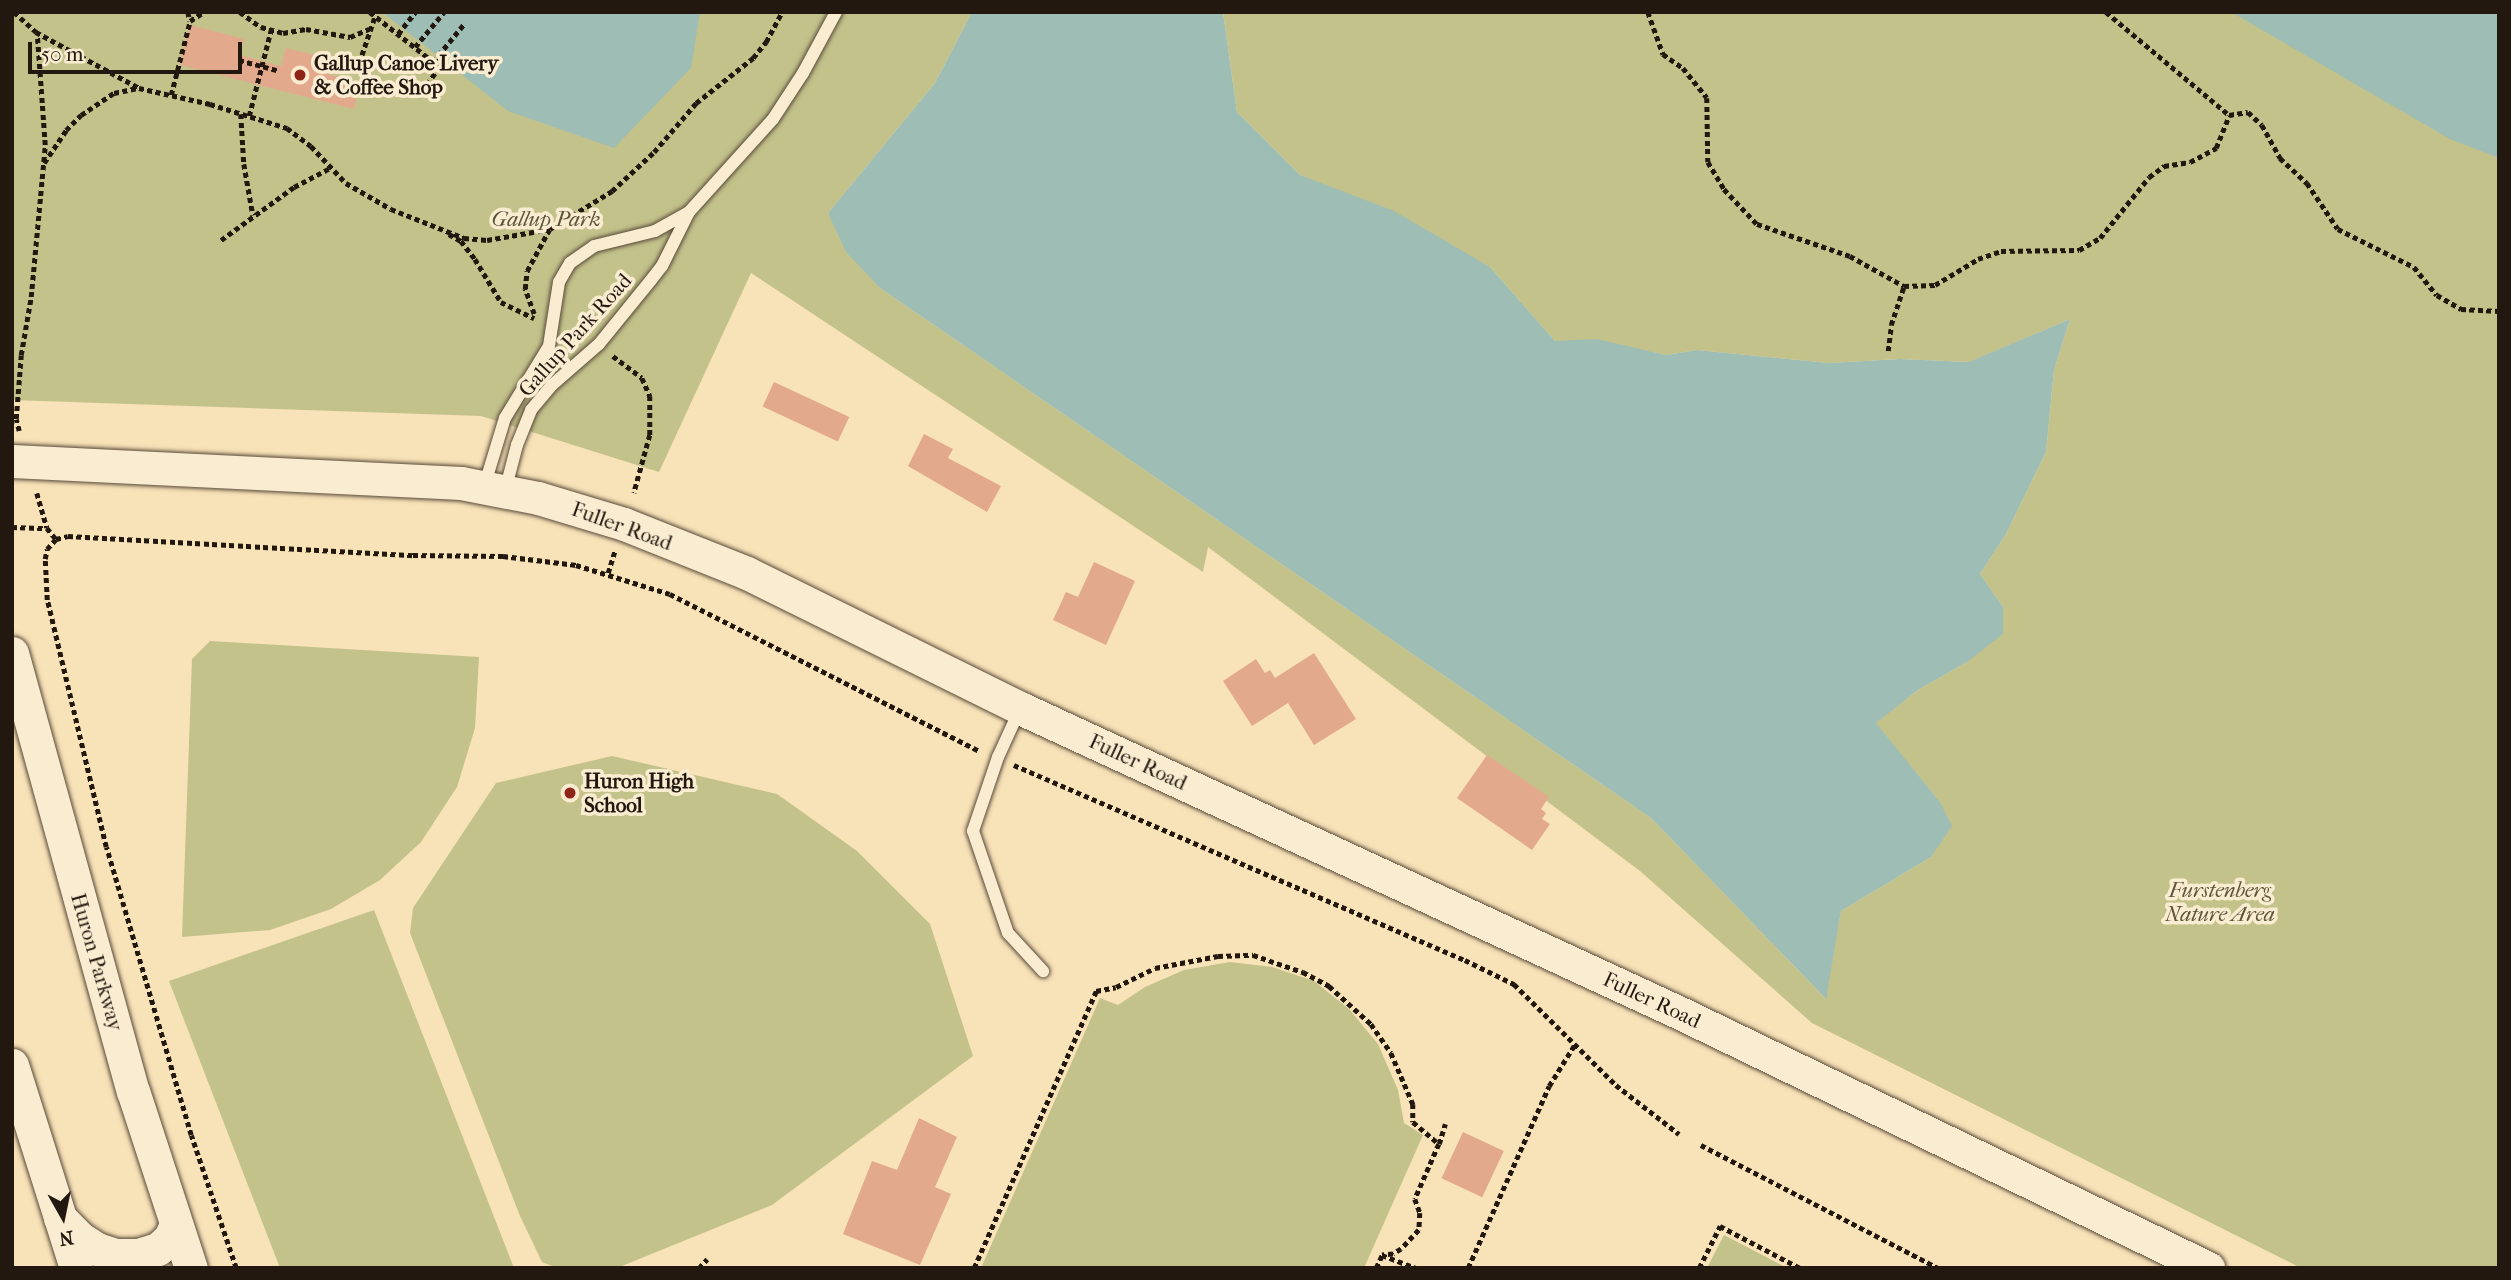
<!DOCTYPE html>
<style>
body{margin:0}
#map{position:relative;width:2511px;height:1280px;overflow:hidden;background:#f8e2b8;font-family:"IM FELL French Canon",serif}
div>[style]{position:absolute}
[style*='--x']{left:calc(var(--x)*1px);top:calc(var(--y)*1px);width:calc(var(--w)*1px);rotate:calc(var(--a)*1deg)}
.green>*{inset:0;background:#c3c28b}
.water>*{inset:0;background:#9ebdb4}
.building>*{inset:0;background:#e3a98d;transform-origin:0 0}
.path>*{height:4.5px;margin-top:-2.25px;transform-origin:0;background:repeating-linear-gradient(90deg,#22180f 0 5px,transparent 0 8.5px)}
.roads{filter:drop-shadow(0 0 2px #584a39) drop-shadow(0 0 2px #584a39)}
.service>*{height:12px;margin:-6px;padding:0 6px;transform-origin:6px;border-radius:6px;background:#faecd1}
.secondary>*{height:33px;margin:-16.5px;padding:0 16.5px;transform-origin:16.5px;border-radius:16.5px;background:#faecd1}
.dots>*{width:19px;height:19px;translate:-50% -50%;box-sizing:border-box;border:4px solid #faecd1;border-radius:50%}
span{translate:-50% -50%;white-space:nowrap;text-align:center;line-height:1.15;-webkit-text-stroke:7px #faecd1;paint-order:stroke}
.poi-label{font-size:21px;color:#22180f;font-weight:700}
.left{translate:0 -50%;text-align:left}
.park-label{font-size:21px;color:#5a543a;font-style:italic}
.street-label{font-size:21px;color:#22180f}
.frame{position:absolute;inset:0;border:14px solid #22180f;pointer-events:none}
.north{position:absolute;left:28px;top:1182px;width:70px;height:70px;-webkit-text-stroke:5px #faecd1;paint-order:stroke;rotate:171deg;font-size:19px;font-weight:700;line-height:28px;text-align:center;color:#22180f}
.north::after{content:'';display:block;margin:auto;width:24px;height:32px;background:#22180f;clip-path:polygon(50% 0,100% 100%,50% 72%,0 100%)}
.scale{position:absolute;left:28px;top:42px;width:214px;height:32px;box-sizing:border-box;border:4px solid #22180f;border-top:0;padding-left:9px;font-size:21px;line-height:24px;white-space:nowrap;color:#22180f;-webkit-text-stroke:5px #faecd1;paint-order:stroke}
</style>
<div id="map">
<div class="green">
<div style="clip-path:polygon(12px 12px,972px 12px,935px 83px,828px 213px,880px 288px,1651px 818px,1825px 998px,1841px 911px,1931px 857px,1940px 802px,1875px 723px,1918px 690px,1967px 662px,2003px 607px,1980px 574px,2006px 534px,2046px 452px,2054px 370px,2070px 319px,1970px 362px,1900px 359px,1829px 363px,1697px 350px,1666px 355px,1620px 345px,1555px 341px,1490px 267px,1300px 175px,1237px 112px,1223px 12px,2234px 12px,2499px 155px,2499px 1268px,2301px 1268px,1812px 1023px,1640px 871px,1208px 547px,1203px 572px,751px 273px,659px 472px,481px 416px,12px 400px)"></div>
<div style="clip-path:polygon(210px 641px,479px 657px,475px 728px,457px 787px,421px 842px,380px 880px,331px 909px,270px 930px,182px 937px,192px 659px)"></div>
<div style="clip-path:polygon(612px 756px,777px 794px,857px 851px,930px 924px,973px 1056px,772px 1205px,617px 1268px,557px 1268px,542px 1262px,520px 1216px,410px 933px,413px 908px,496px 783px)"></div>
<div style="clip-path:polygon(374px 910px,514px 1268px,280px 1268px,169px 981px)"></div>
<div style="clip-path:polygon(1230px 962px,1272px 967px,1314px 981px,1349px 1009px,1378px 1044px,1398px 1090px,1404px 1123px,1423px 1135px,1364px 1268px,981px 1268px,1100px 998px,1118px 1005px,1145px 987px,1184px 970px)"></div>
<div style="clip-path:polygon(1724px 1235px,1787px 1268px,1707px 1268px)"></div>
</div>
<div class="water">
<div style="clip-path:polygon(382px 12px,700px 12px,691px 68px,614px 148px,508px 111px)"></div>
<div style="clip-path:polygon(972px 12px,1223px 12px,1237px 112px,1300px 175px,1394px 211px,1490px 267px,1555px 341px,1597px 339px,1666px 355px,1697px 350px,1829px 363px,1900px 359px,1969px 362px,2070px 319px,2054px 370px,2046px 452px,2006px 534px,1980px 574px,2003px 607px,2003px 634px,1967px 662px,1918px 690px,1876px 723px,1940px 802px,1952px 826px,1931px 857px,1841px 911px,1826px 999px,1651px 818px,880px 288px,846px 252px,828px 213px,935px 83px)"></div>
<div style="clip-path:polygon(2231px 12px,2499px 12px,2499px 158px,2450px 139px)"></div>
</div>
<div class="building">
<div style="clip-path:polygon(190px 25px,244px 39px,240px 55px,281px 66px,286px 48px,331px 59px,327px 74px,360px 82px,354px 109px,180px 65px)"></div>
<div style="left:774px;top:382px;width:83px;height:27px;rotate:25deg"></div>
<div style="clip-path:polygon(924px 434px,953px 449px,948px 458px,1001px 486px,987px 512px,908px 466px)"></div>
<div style="clip-path:polygon(1094px 562px,1135px 581px,1106px 645px,1053px 620px,1066px 592px,1078px 597px)"></div>
<div style="clip-path:polygon(1314px 653px,1356px 719px,1314px 745px,1288px 703px,1252px 726px,1223px 681px,1256px 659px,1265px 673px,1270px 670px,1275px 678px)"></div>
<div style="clip-path:polygon(1487px 755px,1549px 797px,1541px 809px,1546px 813px,1542px 819px,1550px 824px,1532px 850px,1457px 798px)"></div>
<div style="clip-path:polygon(919px 1118px,957px 1137px,935px 1187px,951px 1194px,920px 1265px,843px 1234px,872px 1161px,897px 1170px)"></div>
<div style="left:1463px;top:1132px;width:45px;height:51px;rotate:25deg"></div>
</div>
<div class="path">
<div style="--x:14;--y:12;--w:30;--a:42"></div>
<div style="--x:36;--y:32;--w:117;--a:28.5"></div>
<div style="--x:139;--y:88;--w:73;--a:12.7"></div>
<div style="--x:210;--y:104;--w:81;--a:17.3"></div>
<div style="--x:287;--y:128;--w:30;--a:37"></div>
<div style="--x:311;--y:146;--w:51;--a:46.6"></div>
<div style="--x:346;--y:183;--w:52;--a:30"></div>
<div style="--x:391;--y:209;--w:79;--a:21.7"></div>
<div style="--x:464;--y:238;--w:23;--a:5"></div>
<div style="--x:487;--y:240;--w:64;--a:-9.9"></div>
<div style="--x:550;--y:229;--w:73;--a:-31.5"></div>
<div style="--x:612;--y:191;--w:57;--a:-42.9"></div>
<div style="--x:654;--y:152;--w:65;--a:-49.4"></div>
<div style="--x:696;--y:103;--w:73;--a:-38.3"></div>
<div style="--x:753;--y:58;--w:21;--a:-51"></div>
<div style="--x:766;--y:42;--w:34;--a:-62"></div>
<div style="--x:188;--y:12;--w:9;--a:77"></div>
<div style="--x:240;--y:12;--w:26;--a:36"></div>
<div style="--x:261;--y:27;--w:23;--a:15"></div>
<div style="--x:283;--y:33;--w:23;--a:-10"></div>
<div style="--x:306;--y:29;--w:45;--a:10.3"></div>
<div style="--x:350;--y:37;--w:21;--a:-23"></div>
<div style="--x:370;--y:12;--w:89;--a:38.2"></div>
<div style="--x:440;--y:67;--w:37;--a:126"></div>
<div style="--x:1648;--y:12;--w:45;--a:70.3"></div>
<div style="--x:1663;--y:54;--w:24;--a:35"></div>
<div style="--x:1683;--y:68;--w:38;--a:51"></div>
<div style="--x:1707;--y:98;--w:64;--a:89.1"></div>
<div style="--x:1708;--y:162;--w:31;--a:59"></div>
<div style="--x:1724;--y:189;--w:48;--a:46.7"></div>
<div style="--x:1757;--y:224;--w:98;--a:19"></div>
<div style="--x:1850;--y:256;--w:62;--a:29.1"></div>
<div style="--x:1904;--y:286;--w:31;--a:-2"></div>
<div style="--x:1935;--y:285;--w:50;--a:-31.2"></div>
<div style="--x:1978;--y:259;--w:24;--a:-19"></div>
<div style="--x:2001;--y:251;--w:78;--a:-0.7"></div>
<div style="--x:2079;--y:250;--w:24;--a:-30"></div>
<div style="--x:2100;--y:238;--w:78;--a:-51.2"></div>
<div style="--x:2149;--y:177;--w:19;--a:-36"></div>
<div style="--x:2164;--y:166;--w:26;--a:-9"></div>
<div style="--x:2190;--y:162;--w:30;--a:-28"></div>
<div style="--x:2216;--y:148;--w:35;--a:-68"></div>
<div style="--x:2229;--y:115;--w:19;--a:-9"></div>
<div style="--x:2248;--y:112;--w:19;--a:43"></div>
<div style="--x:2262;--y:125;--w:38;--a:61"></div>
<div style="--x:2280;--y:158;--w:37;--a:43"></div>
<div style="--x:2307;--y:183;--w:55;--a:56"></div>
<div style="--x:2338;--y:229;--w:85;--a:26.6"></div>
<div style="--x:2414;--y:267;--w:36;--a:51"></div>
<div style="--x:2437;--y:295;--w:28;--a:30"></div>
<div style="--x:2461;--y:309;--w:38;--a:3"></div>
<div style="--x:2106;--y:12;--w:160;--a:39.9"></div>
<div style="--x:398;--y:34;--w:28;--a:-52"></div>
<div style="--x:415;--y:47;--w:45;--a:-50.4"></div>
<div style="--x:239;--y:60;--w:42;--a:15"></div>
<div style="--x:433;--y:62;--w:49;--a:-50.8"></div>
<div style="--x:359;--y:63;--w:50;--a:-71.2"></div>
<div style="--x:171;--y:95;--w:76;--a:-75.6"></div>
<div style="--x:190;--y:21;--w:17;--a:-33"></div>
<div style="--x:241;--y:114;--w:50;--a:86.6"></div>
<div style="--x:244;--y:164;--w:52;--a:80"></div>
<div style="--x:249;--y:116;--w:89;--a:-75.7"></div>
<div style="--x:44;--y:163;--w:40;--a:-56"></div>
<div style="--x:66;--y:130;--w:21;--a:-45"></div>
<div style="--x:81;--y:115;--w:40;--a:-34"></div>
<div style="--x:114;--y:93;--w:24;--a:-12"></div>
<div style="--x:449;--y:234;--w:14;--a:30"></div>
<div style="--x:461;--y:241;--w:23;--a:52"></div>
<div style="--x:475;--y:259;--w:50;--a:58.8"></div>
<div style="--x:501;--y:302;--w:37;--a:26"></div>
<div style="--x:221;--y:240;--w:90;--a:-36"></div>
<div style="--x:294;--y:187;--w:41;--a:-27.8"></div>
<div style="--x:534;--y:314;--w:27;--a:-110"></div>
<div style="--x:525;--y:289;--w:18;--a:-84"></div>
<div style="--x:527;--y:271;--w:47;--a:-61.8"></div>
<div style="--x:1888;--y:351;--w:26;--a:-83"></div>
<div style="--x:1891;--y:325;--w:41;--a:-71.6"></div>
<div style="--x:613;--y:356;--w:36;--a:37"></div>
<div style="--x:642;--y:378;--w:20;--a:66"></div>
<div style="--x:650;--y:396;--w:39;--a:90"></div>
<div style="--x:650;--y:435;--w:60;--a:105.4"></div>
<div style="--x:19;--y:431;--w:12;--a:-104"></div>
<div style="--x:16;--y:419;--w:64;--a:-85.5"></div>
<div style="--x:21;--y:355;--w:59;--a:-80.2"></div>
<div style="--x:31;--y:297;--w:153;--a:-84.7"></div>
<div style="--x:45;--y:145;--w:112;--a:-94.1"></div>
<div style="--x:37;--y:493;--w:36;--a:74"></div>
<div style="--x:47;--y:528;--w:14;--a:51"></div>
<div style="--x:12;--y:527;--w:35;--a:2"></div>
<div style="--x:608;--y:573;--w:24;--a:-73"></div>
<div style="--x:1014;--y:765;--w:491;--a:23.4"></div>
<div style="--x:1465;--y:960;--w:55;--a:26.1"></div>
<div style="--x:1514;--y:984;--w:144;--a:44.7"></div>
<div style="--x:1616;--y:1085;--w:80;--a:37.9"></div>
<div style="--x:1439;--y:1144;--w:21;--a:-73"></div>
<div style="--x:1701;--y:1145;--w:267;--a:27.4"></div>
<div style="--x:236;--y:1268;--w:140;--a:-108.7"></div>
<div style="--x:191;--y:1135;--w:300;--a:-106.4"></div>
<div style="--x:106;--y:847;--w:254;--a:-103.4"></div>
<div style="--x:47;--y:600;--w:41;--a:-92.8"></div>
<div style="--x:45;--y:559;--w:10;--a:-79"></div>
<div style="--x:47;--y:549;--w:13;--a:-48"></div>
<div style="--x:56;--y:539;--w:12;--a:-14"></div>
<div style="--x:68;--y:536;--w:346;--a:3.2"></div>
<div style="--x:413;--y:555;--w:90;--a:0.6"></div>
<div style="--x:503;--y:556;--w:74;--a:7"></div>
<div style="--x:576;--y:565;--w:98;--a:17.1"></div>
<div style="--x:670;--y:594;--w:347;--a:26.9"></div>
<div style="--x:699;--y:1268;--w:12;--a:-48"></div>
<div style="--x:974;--y:1268;--w:303;--a:-66.2"></div>
<div style="--x:1096;--y:991;--w:20;--a:-11"></div>
<div style="--x:1116;--y:987;--w:43;--a:-26"></div>
<div style="--x:1155;--y:968;--w:64;--a:-10.8"></div>
<div style="--x:1218;--y:956;--w:35;--a:-2"></div>
<div style="--x:1253;--y:955;--w:53;--a:18.8"></div>
<div style="--x:1303;--y:972;--w:30;--a:28"></div>
<div style="--x:1329;--y:986;--w:57;--a:42.1"></div>
<div style="--x:1371;--y:1024;--w:35;--a:55"></div>
<div style="--x:1391;--y:1053;--w:56;--a:66.7"></div>
<div style="--x:1413;--y:1104;--w:18;--a:90"></div>
<div style="--x:1413;--y:1122;--w:34;--a:40"></div>
<div style="--x:1439;--y:1144;--w:60;--a:113.6"></div>
<div style="--x:1415;--y:1199;--w:15;--a:70"></div>
<div style="--x:1420;--y:1213;--w:17;--a:93"></div>
<div style="--x:1419;--y:1230;--w:26;--a:133"></div>
<div style="--x:1401;--y:1249;--w:9;--a:148"></div>
<div style="--x:1393;--y:1254;--w:11;--a:175"></div>
<div style="--x:1376;--y:1268;--w:14;--a:-65"></div>
<div style="--x:1382;--y:1255;--w:36;--a:21"></div>
<div style="--x:1468;--y:1268;--w:199;--a:-66"></div>
<div style="--x:1549;--y:1086;--w:49;--a:-58.2"></div>
<div style="--x:1699;--y:1268;--w:47;--a:-63.4"></div>
<div style="--x:1720;--y:1226;--w:90;--a:27.7"></div>
</div>
<div class="roads">
<div class="service">
<div style="--x:484;--y:487;--w:72;--a:-73.1"></div>
<div style="--x:505;--y:418;--w:84;--a:-58.6"></div>
<div style="--x:549;--y:346;--w:65;--a:-81.1"></div>
<div style="--x:559;--y:282;--w:22;--a:-60"></div>
<div style="--x:570;--y:263;--w:29;--a:-35"></div>
<div style="--x:594;--y:246;--w:63;--a:-13.8"></div>
<div style="--x:655;--y:231;--w:39;--a:-29"></div>
<div style="--x:689;--y:212;--w:125;--a:-47.9"></div>
<div style="--x:773;--y:119;--w:55;--a:-56.9"></div>
<div style="--x:803;--y:73;--w:69;--a:-61.6"></div>
<div style="--x:505;--y:491;--w:48;--a:-75.4"></div>
<div style="--x:517;--y:445;--w:38;--a:-68"></div>
<div style="--x:531;--y:410;--w:33;--a:-50"></div>
<div style="--x:552;--y:385;--w:62;--a:-41.1"></div>
<div style="--x:599;--y:344;--w:82;--a:-50.9"></div>
<div style="--x:651;--y:280;--w:18;--a:-52"></div>
<div style="--x:662;--y:266;--w:58;--a:-63.4"></div>
<div style="--x:1020;--y:709;--w:53;--a:114.6"></div>
<div style="--x:998;--y:757;--w:78;--a:108.7"></div>
<div style="--x:973;--y:831;--w:108;--a:71.1"></div>
<div style="--x:1008;--y:933;--w:52;--a:47.4"></div>
</div>
<div class="secondary">
<div style="--x:12;--y:461;--w:450;--a:2.8"></div>
<div style="--x:461;--y:483;--w:78;--a:11"></div>
<div style="--x:538;--y:498;--w:90;--a:16.8"></div>
<div style="--x:624;--y:524;--w:132;--a:21.7"></div>
<div style="--x:747;--y:573;--w:305;--a:26.3"></div>
<div style="--x:1020;--y:708;--w:725;--a:24.8"></div>
<div style="--x:1678;--y:1012;--w:589;--a:25.78"></div>
<div style="--x:12;--y:653;--w:454;--a:74.6"></div>
<div style="--x:133;--y:1091;--w:186;--a:71.9"></div>
<div style="--x:12;--y:1065;--w:213;--a:72.5"></div>
<div style="--x:60;--y:1218;--w:28;--a:45"></div>
<div style="--x:80;--y:1238;--w:20;--a:33"></div>
<div style="--x:97;--y:1249;--w:20;--a:18"></div>
<div style="--x:116;--y:1255;--w:22;--a:0"></div>
<div style="--x:138;--y:1255;--w:21;--a:-17"></div>
<div style="--x:158;--y:1249;--w:16;--a:-43"></div>
<div style="--x:170;--y:1238;--w:15;--a:-67"></div>
</div>
</div>
<div class="dots">
<div style="left:300px;top:75px;background:#8f2418"></div>
<div style="left:570px;top:793px;background:#8f2418"></div>
</div>
<div class="poi-label">
<span class="left" style="left:314px;top:75px">Gallup Canoe Livery<br>&amp; Coffee Shop</span>
<span class="left" style="left:584px;top:793px">Huron High<br>School</span>
</div>
<div class="park-label">
<span style="left:546px;top:219px">Gallup Park</span>
<span style="left:2220px;top:902px">Furstenberg<br>Nature Area</span>
</div>
<div class="street-label">
<span style="left:575px;top:335px;rotate:-48deg">Gallup Park Road</span>
<span style="left:622px;top:526px;rotate:20deg">Fuller Road</span>
<span style="left:1138px;top:762px;rotate:25deg">Fuller Road</span>
<span style="left:97px;top:962px;rotate:74deg">Huron Parkway</span>
<span style="left:1652px;top:1000px;rotate:25deg">Fuller Road</span>
</div>
<div class="frame"></div>
<div class="north">N</div>
<div class="scale">50 m</div>
</div>
